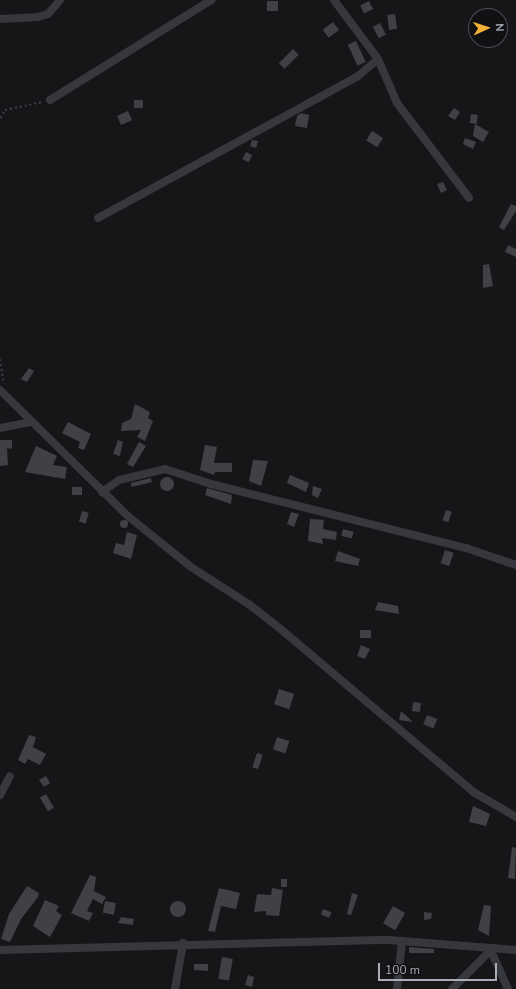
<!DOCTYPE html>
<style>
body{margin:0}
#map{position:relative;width:516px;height:989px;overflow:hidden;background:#161618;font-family:"Nunito Sans",sans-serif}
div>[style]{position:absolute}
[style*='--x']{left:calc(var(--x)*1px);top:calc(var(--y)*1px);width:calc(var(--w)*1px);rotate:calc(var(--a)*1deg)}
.building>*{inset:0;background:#404145;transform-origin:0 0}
.round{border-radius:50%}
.path>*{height:1.5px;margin-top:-0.75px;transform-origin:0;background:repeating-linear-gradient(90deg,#3d3f44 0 2px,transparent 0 5px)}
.minor>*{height:8px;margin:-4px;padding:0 4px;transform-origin:4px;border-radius:4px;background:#37383d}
span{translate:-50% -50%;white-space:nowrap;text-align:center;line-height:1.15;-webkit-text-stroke:3px #111113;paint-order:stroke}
.north{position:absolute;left:468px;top:8px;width:40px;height:40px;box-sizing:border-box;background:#111113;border:1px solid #4d4f55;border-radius:50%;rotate:87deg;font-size:11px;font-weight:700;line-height:16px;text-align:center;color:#a8adb8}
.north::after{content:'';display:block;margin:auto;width:14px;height:18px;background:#f2b134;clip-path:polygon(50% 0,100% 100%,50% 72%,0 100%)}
.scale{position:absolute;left:378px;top:963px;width:119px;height:18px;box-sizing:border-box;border:2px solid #a8adb8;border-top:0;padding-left:5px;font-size:12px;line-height:14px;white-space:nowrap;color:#a8adb8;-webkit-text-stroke:3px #111113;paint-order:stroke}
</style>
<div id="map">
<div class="building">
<div style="left:267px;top:1px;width:11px;height:10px"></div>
<div style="left:369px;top:1px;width:9px;height:10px;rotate:63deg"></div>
<div style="left:395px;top:14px;width:15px;height:8px;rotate:82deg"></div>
<div style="left:333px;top:22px;width:10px;height:13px;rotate:53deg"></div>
<div style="left:380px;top:23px;width:13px;height:8px;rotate:63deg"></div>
<div style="left:356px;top:41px;width:23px;height:9px;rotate:65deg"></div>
<div style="left:293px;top:49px;width:8px;height:20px;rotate:45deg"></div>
<div style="left:134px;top:100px;width:9px;height:8px"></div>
<div style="clip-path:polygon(454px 108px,460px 112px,455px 120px,448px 116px)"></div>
<div style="left:128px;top:111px;width:10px;height:12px;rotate:66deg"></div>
<div style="clip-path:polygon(301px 113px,309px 115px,307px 128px,295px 126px,297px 116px)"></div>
<div style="left:471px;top:114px;width:7px;height:9px;rotate:8deg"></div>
<div style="clip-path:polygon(475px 124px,489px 132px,483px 142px,473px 136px)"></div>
<div style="left:372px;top:131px;width:13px;height:11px;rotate:32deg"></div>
<div style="clip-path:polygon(465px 138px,476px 142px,473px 149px,463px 144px)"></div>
<div style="clip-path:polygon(252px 140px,258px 141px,256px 148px,250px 146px)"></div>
<div style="left:246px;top:152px;width:7px;height:8px;rotate:27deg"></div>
<div style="clip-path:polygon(443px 182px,447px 190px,441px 193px,437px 184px)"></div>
<div style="clip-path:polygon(511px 204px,516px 206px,516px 211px,504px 230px,499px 227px)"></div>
<div style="clip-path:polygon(508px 245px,516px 249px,516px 257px,505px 252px)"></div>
<div style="clip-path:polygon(489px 264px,493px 286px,483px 288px,483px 265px)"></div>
<div style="clip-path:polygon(29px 368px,34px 371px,27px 382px,21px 379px)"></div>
<div style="clip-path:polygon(135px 404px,150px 412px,148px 418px,153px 421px,145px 441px,137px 437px,141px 430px,121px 431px,122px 423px,131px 419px)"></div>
<div style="clip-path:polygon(68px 422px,91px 434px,84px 450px,78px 448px,80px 442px,62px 433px)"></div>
<div style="clip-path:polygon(0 440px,12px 440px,12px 449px,7px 448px,8px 465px,0 466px)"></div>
<div style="clip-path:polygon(118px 440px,123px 442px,120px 456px,113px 454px)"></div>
<div style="clip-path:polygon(139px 442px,146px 446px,133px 467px,127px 464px)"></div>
<div style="clip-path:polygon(205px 445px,217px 447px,214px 463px,232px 463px,232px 472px,215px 472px,214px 475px,200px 470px)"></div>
<div style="clip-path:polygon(36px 446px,57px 456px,53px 465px,67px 467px,65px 479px,25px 472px)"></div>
<div style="clip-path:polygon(253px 460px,268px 461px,261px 486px,249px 481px)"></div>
<div style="clip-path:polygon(290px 475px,309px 483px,306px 492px,287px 483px)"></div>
<div class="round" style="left:160px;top:477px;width:14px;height:14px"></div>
<div style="left:151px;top:478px;width:4px;height:21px;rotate:76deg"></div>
<div style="clip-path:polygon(313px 486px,322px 489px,318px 498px,312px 495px)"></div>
<div style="left:72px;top:487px;width:10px;height:8px"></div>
<div style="clip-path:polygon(207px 488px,232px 495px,231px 504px,205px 495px)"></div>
<div style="left:446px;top:510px;width:6px;height:11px;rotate:18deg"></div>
<div style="left:82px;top:511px;width:7px;height:11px;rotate:16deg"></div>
<div style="clip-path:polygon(291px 512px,299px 514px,294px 527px,287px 524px)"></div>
<div style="clip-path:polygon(310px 519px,324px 520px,323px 529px,337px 532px,336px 540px,322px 538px,323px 544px,308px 541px)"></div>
<div class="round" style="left:120px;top:520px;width:8px;height:8px"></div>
<div style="left:343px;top:529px;width:11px;height:7px;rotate:15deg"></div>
<div style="clip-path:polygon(127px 532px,137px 535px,131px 559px,113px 553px,116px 543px,124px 545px)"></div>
<div style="left:445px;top:550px;width:9px;height:14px;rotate:18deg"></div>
<div style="clip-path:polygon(338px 551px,360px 559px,358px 566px,335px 561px)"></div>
<div style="clip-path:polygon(378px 602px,398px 606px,399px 614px,375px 610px)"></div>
<div style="left:360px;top:630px;width:11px;height:8px"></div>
<div style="clip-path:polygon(361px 645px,370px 649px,365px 659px,357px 656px)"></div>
<div style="left:279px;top:689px;width:16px;height:16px;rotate:18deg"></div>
<div style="left:413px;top:702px;width:8px;height:9px;rotate:7deg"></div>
<div style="clip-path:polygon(401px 711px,413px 722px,399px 720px)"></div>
<div style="left:427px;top:715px;width:11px;height:10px;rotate:22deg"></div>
<div style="clip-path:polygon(29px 735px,36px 737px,33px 747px,46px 754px,40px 765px,28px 759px,25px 764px,18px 760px)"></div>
<div style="left:277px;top:737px;width:13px;height:13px;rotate:18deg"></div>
<div style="left:257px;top:753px;width:6px;height:15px;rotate:18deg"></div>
<div style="clip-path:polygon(46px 776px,50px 783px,44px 787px,39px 780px)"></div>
<div style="left:46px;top:794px;width:16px;height:7px;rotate:60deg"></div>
<div style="clip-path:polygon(473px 806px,490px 814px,486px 826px,469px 822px)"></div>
<div style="clip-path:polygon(512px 847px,516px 848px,515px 879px,508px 878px)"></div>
<div style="clip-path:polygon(90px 875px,96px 877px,94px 891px,106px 897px,102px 904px,93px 899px,87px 911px,93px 913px,89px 921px,71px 913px)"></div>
<div style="left:281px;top:879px;width:6px;height:8px"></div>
<div style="clip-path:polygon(27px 886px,39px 893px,38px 897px,21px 919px,10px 942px,1px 939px,9px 914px)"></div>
<div style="clip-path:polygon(219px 888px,240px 893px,236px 909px,221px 906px,215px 932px,208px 931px)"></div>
<div style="clip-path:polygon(272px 888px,283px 890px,279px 916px,266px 915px,266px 911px,254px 912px,257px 894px,271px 895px)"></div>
<div style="clip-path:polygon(352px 893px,358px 895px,351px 915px,347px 914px)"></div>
<div style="clip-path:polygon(45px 900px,59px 906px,56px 911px,62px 915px,50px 937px,33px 926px)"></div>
<div style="left:105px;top:901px;width:11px;height:12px;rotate:10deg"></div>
<div class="round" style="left:170px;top:901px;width:16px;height:16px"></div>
<div style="clip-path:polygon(484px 905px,491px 906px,489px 936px,478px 930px)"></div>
<div style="left:393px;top:906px;width:14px;height:20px;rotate:30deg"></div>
<div style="left:323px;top:909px;width:9px;height:6px;rotate:21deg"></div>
<div style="clip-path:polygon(424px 912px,432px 913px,431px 919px,424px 920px)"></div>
<div style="clip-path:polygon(121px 917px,134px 919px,133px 925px,118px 923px)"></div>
<div style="clip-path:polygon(409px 947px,434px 949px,434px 953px,409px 953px)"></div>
<div style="left:222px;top:957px;width:11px;height:22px;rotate:10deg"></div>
<div style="clip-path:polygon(194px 964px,208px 964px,208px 971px,194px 970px)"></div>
<div style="clip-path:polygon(248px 975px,254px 977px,252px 987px,245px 985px)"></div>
</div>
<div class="path">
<div style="--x:0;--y:118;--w:9;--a:-58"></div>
<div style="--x:5;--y:110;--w:38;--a:-12"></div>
<div style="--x:0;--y:359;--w:25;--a:81"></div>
</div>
<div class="minor">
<div style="--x:334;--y:0;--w:74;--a:53.3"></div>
<div style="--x:378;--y:59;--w:48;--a:66.6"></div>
<div style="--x:397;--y:103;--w:119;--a:52.8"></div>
<div style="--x:0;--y:19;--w:38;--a:-3"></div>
<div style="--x:38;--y:17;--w:10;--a:-17"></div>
<div style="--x:48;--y:14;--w:18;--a:-49"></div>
<div style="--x:50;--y:100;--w:190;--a:-31.8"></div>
<div style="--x:98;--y:218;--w:296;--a:-28.6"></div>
<div style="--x:358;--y:76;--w:26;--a:-40"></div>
<div style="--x:0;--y:390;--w:181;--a:44.6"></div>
<div style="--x:129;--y:517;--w:80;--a:38.9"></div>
<div style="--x:191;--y:567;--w:70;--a:32.8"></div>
<div style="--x:250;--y:605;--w:42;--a:38.2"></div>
<div style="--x:283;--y:631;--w:251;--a:40.2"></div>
<div style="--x:475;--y:793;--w:48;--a:30.3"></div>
<div style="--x:0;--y:428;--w:32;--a:-11"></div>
<div style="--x:102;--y:492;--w:21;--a:-35"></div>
<div style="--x:119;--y:480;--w:47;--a:-13.4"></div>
<div style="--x:165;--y:469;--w:48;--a:18.1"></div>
<div style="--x:211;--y:484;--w:263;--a:14.1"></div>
<div style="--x:466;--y:548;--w:53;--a:18.8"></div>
<div style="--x:0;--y:795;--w:21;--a:-62"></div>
<div style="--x:0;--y:950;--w:389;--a:-1.5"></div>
<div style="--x:389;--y:940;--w:127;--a:4.5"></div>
<div style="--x:491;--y:951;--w:42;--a:65.9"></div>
<div style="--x:175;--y:989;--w:47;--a:-80.1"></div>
<div style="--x:397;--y:989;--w:48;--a:-84.1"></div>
<div style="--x:452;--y:989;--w:58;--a:-45"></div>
</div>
<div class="north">N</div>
<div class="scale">100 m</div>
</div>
